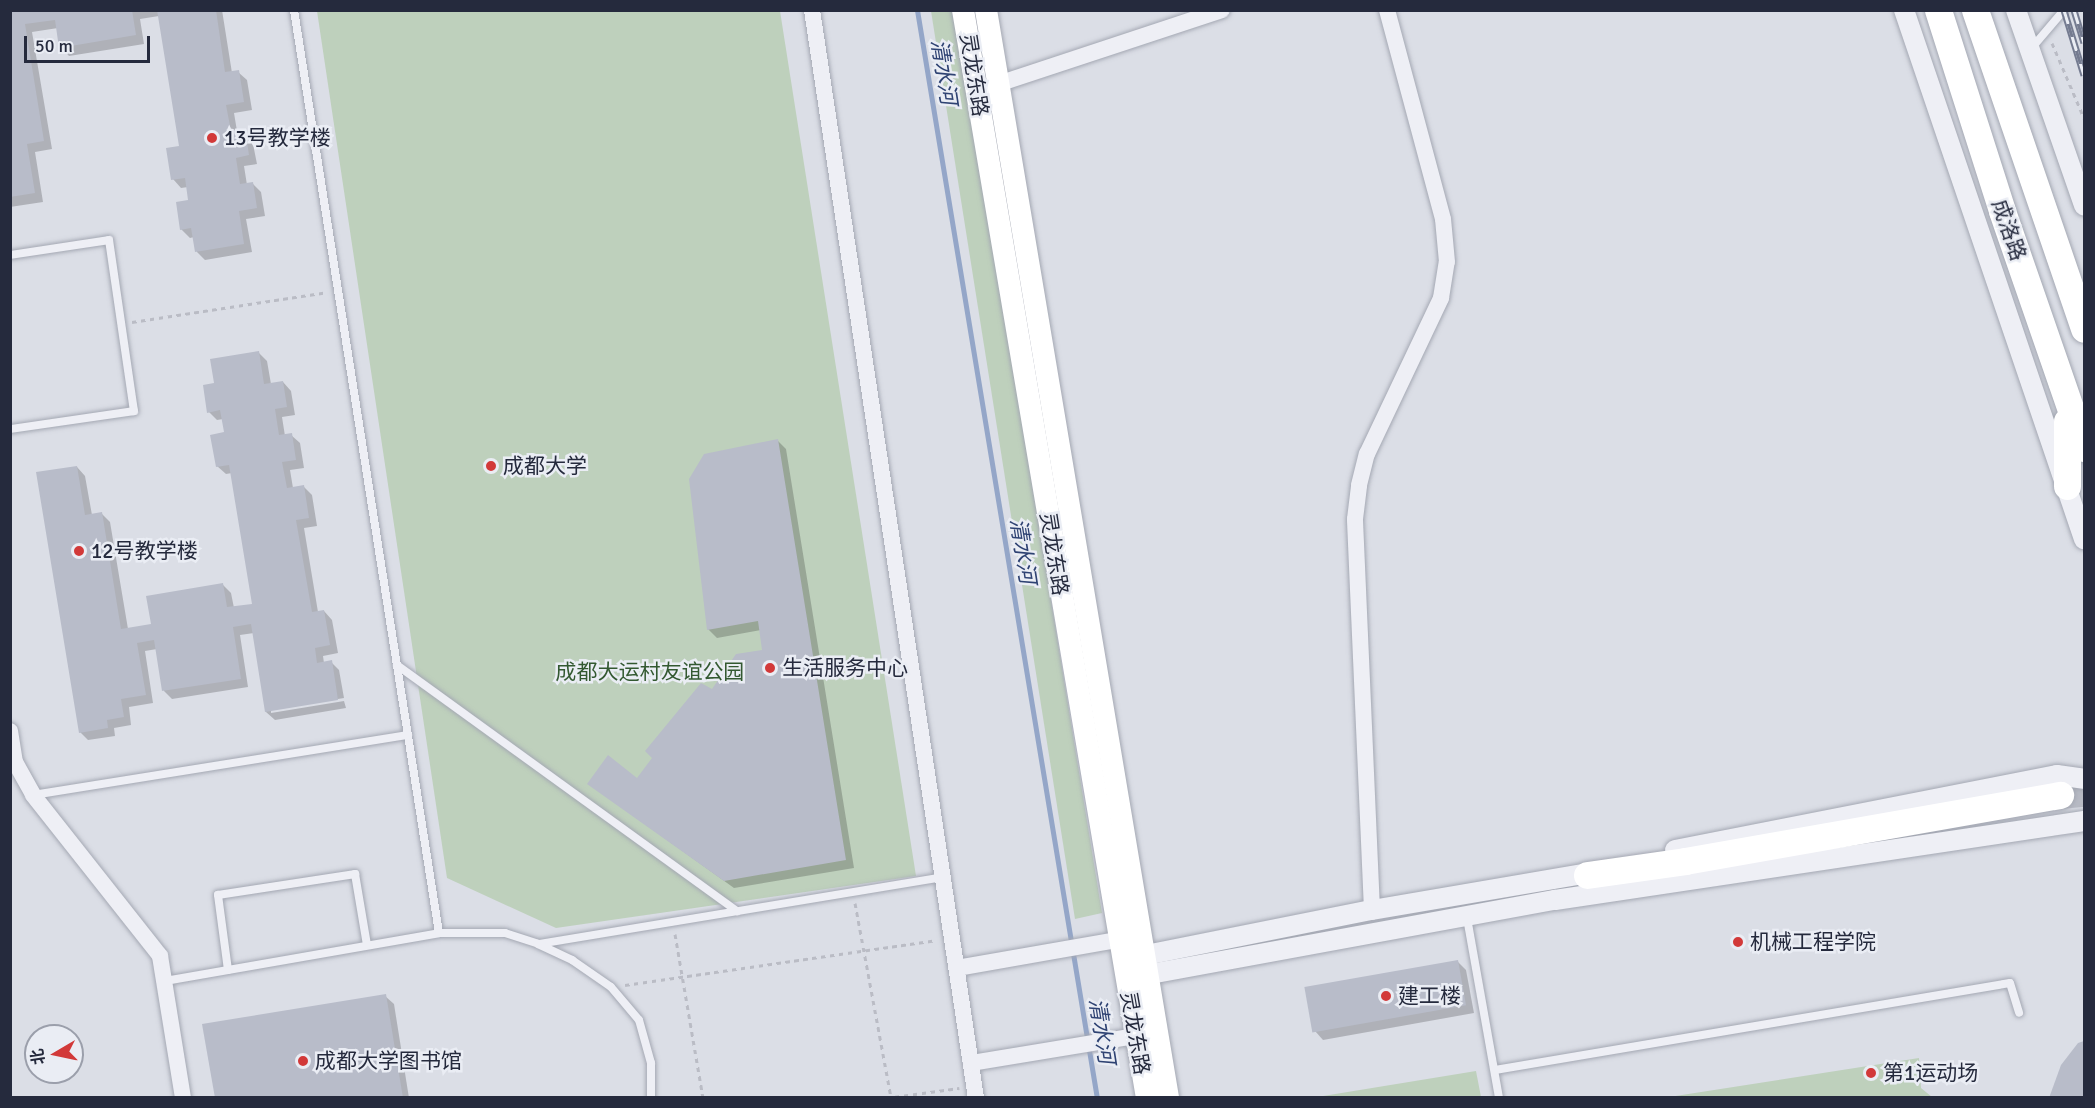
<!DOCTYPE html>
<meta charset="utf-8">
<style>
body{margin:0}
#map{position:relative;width:2095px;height:1108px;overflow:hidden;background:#dbdee6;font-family:Signika,"Noto Sans SC",sans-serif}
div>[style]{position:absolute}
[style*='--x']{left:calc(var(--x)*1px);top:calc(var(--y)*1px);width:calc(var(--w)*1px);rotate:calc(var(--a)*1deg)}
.green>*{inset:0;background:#bed0bc}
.shadow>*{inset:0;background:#0003}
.stream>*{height:5px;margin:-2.5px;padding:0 2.5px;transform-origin:2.5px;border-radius:2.5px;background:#94a6c8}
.building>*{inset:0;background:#b8bcc9;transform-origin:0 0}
.trunk-tunnel>*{height:27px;margin-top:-13.5px;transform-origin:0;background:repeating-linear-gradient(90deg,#b7bac4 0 27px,transparent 0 41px)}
.path>*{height:3px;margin-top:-1.5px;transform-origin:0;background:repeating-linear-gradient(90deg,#babcc5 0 4.5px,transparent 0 9px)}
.roads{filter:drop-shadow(0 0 2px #a4a8b3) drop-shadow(0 0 2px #a4a8b3)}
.service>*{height:8px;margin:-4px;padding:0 4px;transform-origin:4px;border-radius:4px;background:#eeeff5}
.minor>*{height:16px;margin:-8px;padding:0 8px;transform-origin:8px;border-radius:8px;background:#eeeff5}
.tertiary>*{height:20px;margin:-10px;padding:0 10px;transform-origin:10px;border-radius:10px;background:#eeeff5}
.secondary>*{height:22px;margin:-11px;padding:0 11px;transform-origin:11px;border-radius:11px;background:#fff}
.trunk>*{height:27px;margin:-13.5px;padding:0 13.5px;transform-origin:13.5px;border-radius:13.5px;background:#fff}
.rail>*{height:7px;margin-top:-3.5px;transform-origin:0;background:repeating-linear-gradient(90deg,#eaedf4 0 14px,#747b90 0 28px);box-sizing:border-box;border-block:2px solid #747b90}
.dots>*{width:16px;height:16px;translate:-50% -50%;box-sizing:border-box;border:3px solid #eaedf4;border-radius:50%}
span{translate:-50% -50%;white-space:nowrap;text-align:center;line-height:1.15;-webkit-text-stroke:5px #eaedf4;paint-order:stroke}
.street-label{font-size:21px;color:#252a3d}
.poi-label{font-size:21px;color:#252a3d}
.left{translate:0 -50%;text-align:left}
.park-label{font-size:21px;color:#335931}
.water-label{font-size:22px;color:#2e4272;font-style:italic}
.frame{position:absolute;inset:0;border:12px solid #252a3d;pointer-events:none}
.north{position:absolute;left:24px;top:1024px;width:60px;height:60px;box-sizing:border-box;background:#eaedf4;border:2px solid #9b9fab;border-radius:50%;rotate:261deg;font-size:16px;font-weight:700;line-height:24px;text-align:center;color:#252a3d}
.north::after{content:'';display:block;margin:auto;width:21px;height:27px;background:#d23939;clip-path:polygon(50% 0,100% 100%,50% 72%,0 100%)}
.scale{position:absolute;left:24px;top:36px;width:126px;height:27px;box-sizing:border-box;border:3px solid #252a3d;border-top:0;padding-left:8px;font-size:18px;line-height:21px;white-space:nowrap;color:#252a3d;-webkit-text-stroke:4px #eaedf4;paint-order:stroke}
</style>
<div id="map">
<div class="green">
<div style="clip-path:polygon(317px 11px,780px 11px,916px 876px,556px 928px,447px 878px)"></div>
<div style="clip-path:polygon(931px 11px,955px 11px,1102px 913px,1075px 919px)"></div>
<div style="clip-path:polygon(1919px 1058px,1921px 1088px,1932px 1097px,1669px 1097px)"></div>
<div style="clip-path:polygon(1476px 1071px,1481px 1097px,1317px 1097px)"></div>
</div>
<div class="shadow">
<div style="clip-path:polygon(10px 10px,222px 10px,232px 73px,238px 72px,247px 80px,252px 110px,234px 113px,237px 131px,244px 130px,252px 139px,257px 164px,244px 166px,247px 185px,253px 184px,261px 192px,265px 216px,246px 219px,252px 252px,205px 260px,197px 252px,194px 237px,190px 238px,181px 229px,190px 201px,188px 187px,181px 188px,173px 179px,181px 147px,159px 16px,140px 19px,144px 44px,69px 56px,61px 47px,58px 28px,32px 32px,52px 149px,35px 152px,43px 202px,10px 207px)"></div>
<div style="clip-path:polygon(258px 352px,267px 361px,271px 384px,283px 382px,291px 391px,295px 415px,282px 417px,285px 436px,291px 435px,300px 443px,304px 468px,290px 470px,293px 488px,304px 487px,312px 495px,317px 526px,304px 528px,318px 612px,324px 611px,332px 620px,338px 653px,323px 656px,324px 663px,331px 662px,339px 670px,344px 698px,271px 710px,271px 713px,344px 701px,346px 708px,275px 720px,266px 712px,254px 633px,240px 635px,248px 687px,172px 699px,164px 691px,157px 649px,145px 651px,153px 703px,129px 707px,131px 725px,114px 728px,115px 736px,88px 740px,80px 732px,77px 467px,85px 476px,92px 515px,102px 514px,110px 522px,128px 629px,153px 625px,223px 585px,231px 593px,234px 608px,253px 605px,232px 473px,226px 474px,217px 466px,226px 434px,223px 419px,217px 420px,209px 412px,216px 384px)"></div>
<div style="clip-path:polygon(777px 440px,786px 449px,854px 868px,734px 888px,589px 784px,637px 780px,712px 691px,764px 652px,761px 630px,717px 638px,708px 629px)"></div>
<div style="clip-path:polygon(1458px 962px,1466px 970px,1474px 1013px,1323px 1040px,1315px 1031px)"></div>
<div style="clip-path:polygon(385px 996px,394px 1004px,409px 1098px,216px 1098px)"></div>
<div style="clip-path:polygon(2084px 1043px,2084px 1098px,2051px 1098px,2079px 1045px)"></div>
</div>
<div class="stream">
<div style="--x:917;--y:10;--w:1103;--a:80.61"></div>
</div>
<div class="building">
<div style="clip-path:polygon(10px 10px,132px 10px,136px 35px,59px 48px,55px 20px,25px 24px,44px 141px,27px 144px,35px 193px,10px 197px)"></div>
<div style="clip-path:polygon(157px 10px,216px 10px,225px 72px,239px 70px,244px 102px,226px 105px,231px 131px,245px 129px,249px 155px,236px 158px,240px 184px,253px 182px,257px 208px,239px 211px,244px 244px,195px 252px,191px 228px,180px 230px,176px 202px,188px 200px,185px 178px,171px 180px,166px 148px,179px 146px)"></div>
<div style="clip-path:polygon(259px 351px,264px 384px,283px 381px,287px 407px,275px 409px,279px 435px,292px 433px,296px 460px,282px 462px,287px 488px,304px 485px,309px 518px,296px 520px,312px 612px,324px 610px,330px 645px,315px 648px,317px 663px,332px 660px,338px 700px,265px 712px,251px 624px,233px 627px,241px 679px,162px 691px,154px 640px,137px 643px,146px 695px,121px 699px,124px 717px,107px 720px,108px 728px,79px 733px,36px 472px,77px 466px,85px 515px,102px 512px,121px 629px,151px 624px,146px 596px,223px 583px,227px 607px,252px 604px,229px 465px,216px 467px,210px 435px,224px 432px,220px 410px,207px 413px,203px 385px,214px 383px,210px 359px)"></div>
<div style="clip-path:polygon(778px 439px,846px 860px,724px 881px,587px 784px,608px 755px,637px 778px,652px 758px,645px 751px,701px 683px,712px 689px,736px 654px,762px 650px,758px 621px,707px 630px,689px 479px,704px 454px)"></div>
<div style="left:1458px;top:960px;width:46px;height:156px;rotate:80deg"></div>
<div style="clip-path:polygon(386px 994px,403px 1098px,215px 1098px,202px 1024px)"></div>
<div style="clip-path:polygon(2084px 1041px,2084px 1098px,2049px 1098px,2061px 1065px,2078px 1043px)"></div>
</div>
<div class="trunk-tunnel">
<div style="--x:2060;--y:795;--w:24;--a:-5"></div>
</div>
<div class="path">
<div style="--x:2052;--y:43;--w:82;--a:66.9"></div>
<div style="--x:132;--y:322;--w:197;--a:-8.7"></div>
<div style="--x:855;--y:903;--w:198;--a:79.5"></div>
<div style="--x:675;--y:934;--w:166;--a:80.3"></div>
<div style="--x:625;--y:985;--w:314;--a:-8.2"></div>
<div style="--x:886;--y:1098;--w:74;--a:-7.8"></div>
</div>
<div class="roads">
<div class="service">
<div style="--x:294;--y:10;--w:934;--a:81.07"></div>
<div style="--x:2030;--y:50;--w:52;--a:-49.6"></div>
<div style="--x:10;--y:255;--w:100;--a:-8.6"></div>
<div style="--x:109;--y:240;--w:173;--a:81.7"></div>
<div style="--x:134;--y:411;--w:125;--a:171.7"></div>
<div style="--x:397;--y:665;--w:420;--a:35.9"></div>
<div style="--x:33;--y:795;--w:380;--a:-9.1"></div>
<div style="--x:1467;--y:918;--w:183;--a:79.9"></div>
<div style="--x:539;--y:944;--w:410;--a:-9.4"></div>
<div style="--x:228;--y:970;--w:76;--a:-97.6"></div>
<div style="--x:218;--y:895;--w:139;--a:-8.7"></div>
<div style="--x:355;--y:874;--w:72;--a:80.4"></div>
<div style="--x:165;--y:981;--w:278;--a:-9.9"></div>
<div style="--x:439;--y:933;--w:66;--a:0"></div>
<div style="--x:505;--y:933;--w:35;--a:18"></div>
<div style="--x:538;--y:944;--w:38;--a:25"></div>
<div style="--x:572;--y:960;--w:47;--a:34.7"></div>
<div style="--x:611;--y:987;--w:43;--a:49.7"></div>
<div style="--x:639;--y:1020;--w:45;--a:74.4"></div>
<div style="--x:651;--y:1063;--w:35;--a:90"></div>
<div style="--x:1495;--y:1070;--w:522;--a:-9.59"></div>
<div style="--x:2010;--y:983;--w:31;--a:73"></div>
</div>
<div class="minor">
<div style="--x:812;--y:10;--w:1100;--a:81.43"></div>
<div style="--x:989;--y:87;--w:245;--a:-18.3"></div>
<div style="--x:10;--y:731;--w:31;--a:81"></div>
<div style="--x:15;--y:762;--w:38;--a:61"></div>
<div style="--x:33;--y:795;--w:205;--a:51.7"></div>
<div style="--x:160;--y:956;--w:144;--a:80.8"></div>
<div style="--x:1372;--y:910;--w:391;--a:-92.5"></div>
<div style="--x:1355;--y:519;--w:34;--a:-83"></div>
<div style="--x:1359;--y:485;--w:32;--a:-76"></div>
<div style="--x:1367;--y:454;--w:173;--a:-64.6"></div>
<div style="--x:1441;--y:298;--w:36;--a:-81"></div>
<div style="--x:1447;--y:262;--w:43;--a:-95.3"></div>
<div style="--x:1443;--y:219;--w:216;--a:-105"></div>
<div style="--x:957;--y:968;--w:163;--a:-9.9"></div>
<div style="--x:971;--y:1063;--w:167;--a:-9.3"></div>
</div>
<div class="tertiary">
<div style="--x:1904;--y:10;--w:559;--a:71.21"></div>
<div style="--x:2016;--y:10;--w:207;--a:70.8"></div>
<div style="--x:1675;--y:850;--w:389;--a:-11.1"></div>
<div style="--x:2057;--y:775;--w:27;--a:8"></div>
<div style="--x:1131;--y:958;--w:246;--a:-11.3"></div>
<div style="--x:1372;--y:910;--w:231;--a:-9.7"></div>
<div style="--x:1134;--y:977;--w:428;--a:-10.4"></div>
<div style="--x:1555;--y:900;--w:535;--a:-8.49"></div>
</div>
<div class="secondary">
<div style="--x:963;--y:10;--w:1103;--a:80.4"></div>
<div style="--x:986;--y:10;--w:1103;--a:80.5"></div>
</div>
<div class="trunk">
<div style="--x:1938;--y:10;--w:211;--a:72.3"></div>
<div style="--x:2002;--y:211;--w:251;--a:70.9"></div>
<div style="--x:1975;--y:10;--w:337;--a:71.1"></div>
<div style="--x:2067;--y:486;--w:65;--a:-90"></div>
<div style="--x:1587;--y:875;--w:99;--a:-8.1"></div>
<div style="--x:1685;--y:861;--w:381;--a:-10"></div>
</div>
</div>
<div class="rail">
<div style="--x:2064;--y:10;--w:68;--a:72.9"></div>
<div style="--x:2074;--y:10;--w:34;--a:73"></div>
</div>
<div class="dots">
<div style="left:212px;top:138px;background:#d23939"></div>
<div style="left:491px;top:466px;background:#d23939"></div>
<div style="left:79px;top:551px;background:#d23939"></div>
<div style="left:770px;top:668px;background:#d23939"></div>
<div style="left:1738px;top:942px;background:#d23939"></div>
<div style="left:1386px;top:996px;background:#d23939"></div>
<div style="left:303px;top:1061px;background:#d23939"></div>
<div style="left:1871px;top:1073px;background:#d23939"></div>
</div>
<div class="street-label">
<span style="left:974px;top:75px;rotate:81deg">灵龙东路</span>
<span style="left:2009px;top:230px;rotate:71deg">成洛路</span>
<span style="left:1054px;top:554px;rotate:81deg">灵龙东路</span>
<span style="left:1135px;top:1033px;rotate:80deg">灵龙东路</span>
</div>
<div class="poi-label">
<span class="left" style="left:224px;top:138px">13号教学楼</span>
<span class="left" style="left:503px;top:466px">成都大学</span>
<span class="left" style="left:91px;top:551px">12号教学楼</span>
<span class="left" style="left:782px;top:668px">生活服务中心</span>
<span class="left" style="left:1750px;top:942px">机械工程学院</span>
<span class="left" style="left:1398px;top:996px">建工楼</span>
<span class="left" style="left:315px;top:1061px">成都大学图书馆</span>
<span class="left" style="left:1883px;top:1073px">第1运动场</span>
</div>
<div class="park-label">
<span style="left:650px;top:672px">成都大运村友谊公园</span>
</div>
<div class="water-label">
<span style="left:944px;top:72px;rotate:81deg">清水河</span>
<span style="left:1023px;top:551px;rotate:81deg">清水河</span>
<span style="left:1102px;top:1031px;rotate:81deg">清水河</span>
</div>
<div class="frame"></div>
<div class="north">北</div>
<div class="scale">50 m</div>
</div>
